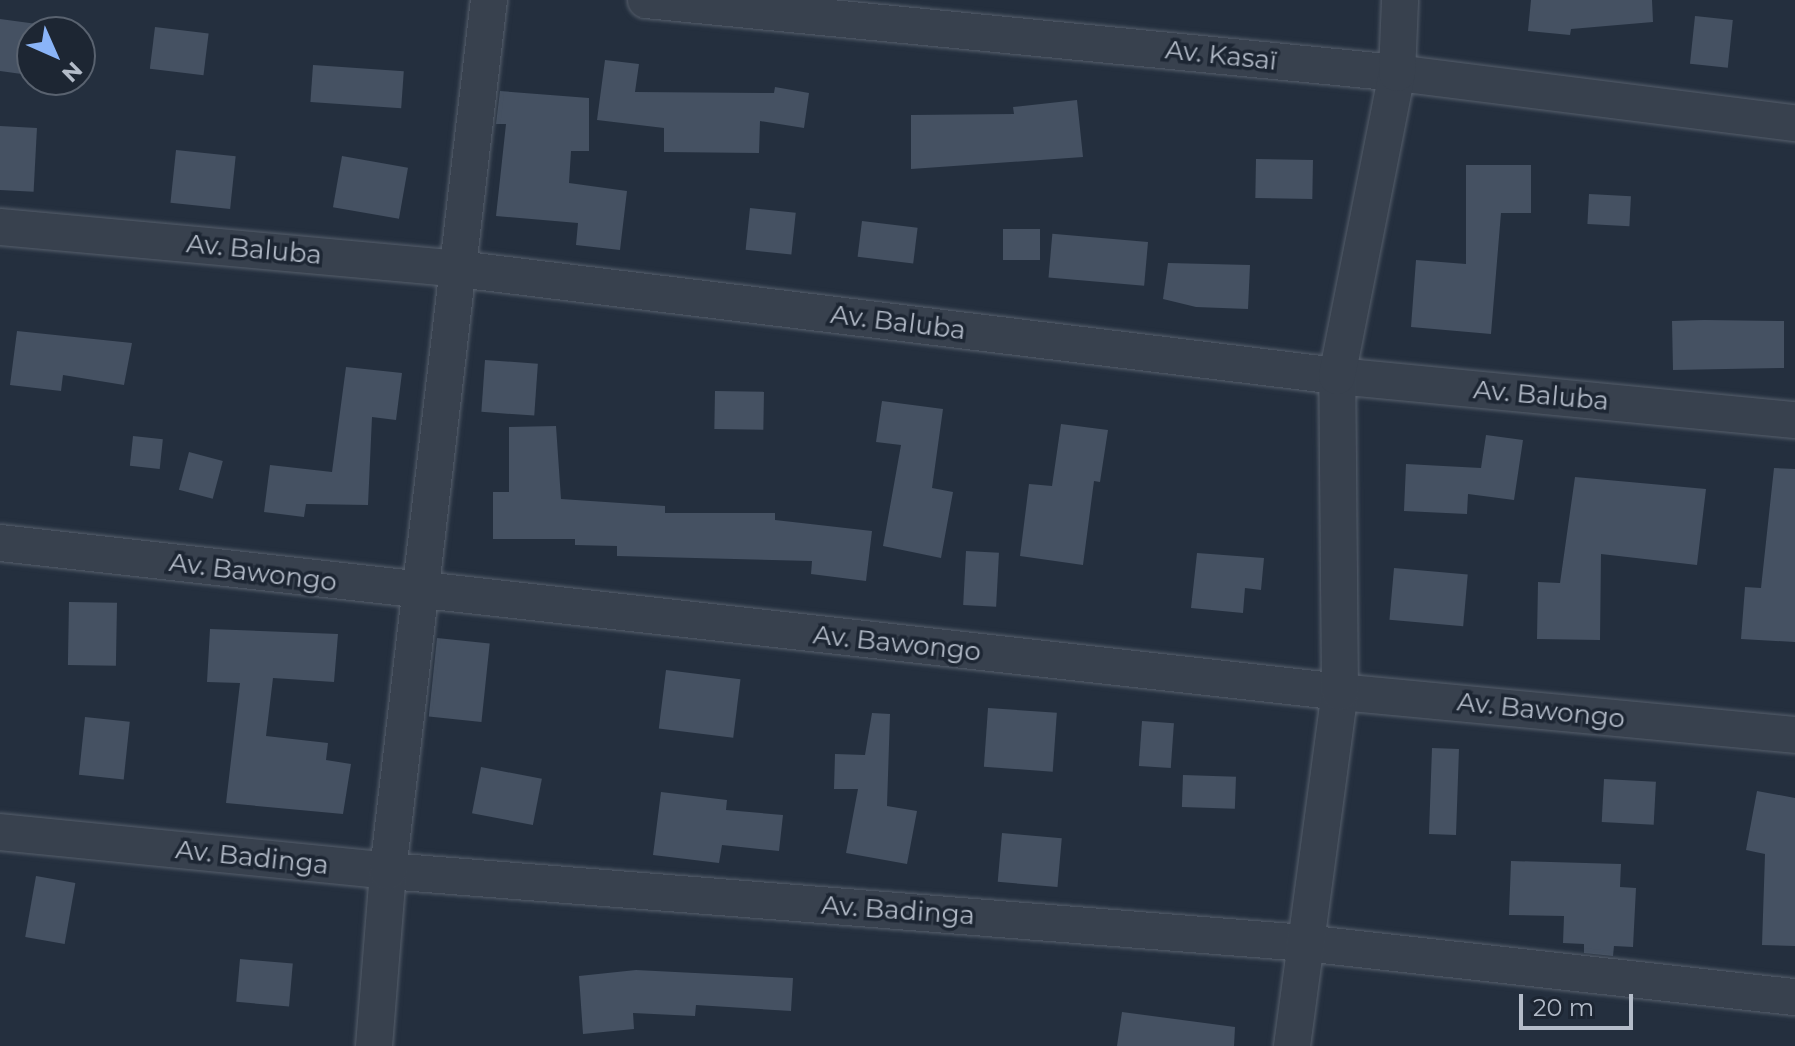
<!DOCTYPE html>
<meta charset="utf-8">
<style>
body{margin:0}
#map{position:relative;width:1795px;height:1046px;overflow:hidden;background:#242f3e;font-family:Montserrat,sans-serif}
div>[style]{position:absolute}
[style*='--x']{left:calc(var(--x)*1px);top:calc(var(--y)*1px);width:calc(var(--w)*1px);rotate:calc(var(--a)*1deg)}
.building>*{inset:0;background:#455162;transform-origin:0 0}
.roads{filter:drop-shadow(0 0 2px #565f6c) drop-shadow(0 0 2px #565f6c)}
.street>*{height:36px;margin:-18px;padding:0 18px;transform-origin:18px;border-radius:18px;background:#38414e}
span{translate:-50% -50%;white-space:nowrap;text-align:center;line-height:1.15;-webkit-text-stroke:7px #1d2633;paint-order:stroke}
.street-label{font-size:26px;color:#b4bcc9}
.north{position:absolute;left:16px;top:16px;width:80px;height:80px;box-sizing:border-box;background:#1d2633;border:2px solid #59626f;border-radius:50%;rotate:135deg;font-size:22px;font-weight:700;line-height:32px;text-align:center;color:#b4bcc9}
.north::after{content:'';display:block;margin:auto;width:28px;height:36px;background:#8ab4f8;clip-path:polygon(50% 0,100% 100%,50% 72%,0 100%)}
.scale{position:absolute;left:1519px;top:994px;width:114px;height:36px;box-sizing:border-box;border:4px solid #b4bcc9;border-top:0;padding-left:10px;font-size:24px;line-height:28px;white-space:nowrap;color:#b4bcc9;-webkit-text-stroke:6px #1d2633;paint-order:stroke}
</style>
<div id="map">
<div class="building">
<div style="clip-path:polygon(1531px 0,1652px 0,1653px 22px,1571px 29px,1570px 35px,1528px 31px)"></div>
<div style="left:1695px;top:16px;width:38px;height:48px;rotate:6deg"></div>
<div style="clip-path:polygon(0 19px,37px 24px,32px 32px,29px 75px,0 71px)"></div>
<div style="left:155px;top:27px;width:54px;height:42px;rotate:7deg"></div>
<div style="clip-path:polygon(605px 60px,639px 64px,635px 92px,774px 93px,775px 87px,809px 93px,804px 128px,760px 121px,759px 153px,664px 152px,664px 128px,597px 120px)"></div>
<div style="left:313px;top:65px;width:91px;height:37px;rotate:4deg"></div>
<div style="clip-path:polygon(500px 91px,589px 98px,589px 151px,571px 151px,569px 183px,627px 191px,620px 250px,576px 245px,578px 223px,496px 216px,506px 124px,496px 124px)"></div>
<div style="clip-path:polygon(1077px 100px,1083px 157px,911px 169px,911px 115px,1014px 114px,1013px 107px)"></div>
<div style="left:0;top:126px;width:37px;height:64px;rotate:3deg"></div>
<div style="left:176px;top:150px;width:60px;height:53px;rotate:6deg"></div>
<div style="left:342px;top:156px;width:67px;height:52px;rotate:10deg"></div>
<div style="left:1256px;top:159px;width:57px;height:39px;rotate:1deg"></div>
<div style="clip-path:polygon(1466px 165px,1531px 165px,1531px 213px,1501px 213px,1491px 334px,1411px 327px,1416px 260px,1466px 264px)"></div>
<div style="left:1589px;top:194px;width:42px;height:30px;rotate:3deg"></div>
<div style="left:750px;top:208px;width:46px;height:42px;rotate:6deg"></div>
<div style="left:862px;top:221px;width:56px;height:36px;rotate:7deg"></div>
<div style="left:1040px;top:229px;width:31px;height:37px;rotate:90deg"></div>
<div style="left:1148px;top:242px;width:44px;height:96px;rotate:95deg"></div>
<div style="clip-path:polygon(1168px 263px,1250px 265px,1248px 309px,1196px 307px,1163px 299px)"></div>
<div style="clip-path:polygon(1704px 320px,1784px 321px,1784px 368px,1673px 370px,1672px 321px)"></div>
<div style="clip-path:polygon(17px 331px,132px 343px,124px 385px,63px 375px,61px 391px,10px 385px)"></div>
<div style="left:485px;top:360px;width:53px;height:52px;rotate:4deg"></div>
<div style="clip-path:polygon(346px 367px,402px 373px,396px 420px,372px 417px,368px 505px,306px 504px,304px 517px,264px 512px,270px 465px,332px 472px)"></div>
<div style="left:715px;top:391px;width:49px;height:38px;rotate:1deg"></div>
<div style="clip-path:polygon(882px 401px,943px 409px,932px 488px,953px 492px,941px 558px,883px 546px,901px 445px,876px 442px)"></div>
<div style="clip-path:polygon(1061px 424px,1108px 430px,1100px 482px,1094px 481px,1083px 565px,1020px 556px,1029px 484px,1052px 486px)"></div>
<div style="clip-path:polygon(556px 426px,561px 499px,665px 506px,665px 513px,775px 513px,775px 520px,872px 531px,866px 581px,811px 574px,812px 561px,617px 556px,617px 546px,575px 545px,575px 539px,493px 539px,493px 492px,509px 492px,509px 427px)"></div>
<div style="clip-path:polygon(1486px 435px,1523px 440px,1514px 500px,1468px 494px,1467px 514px,1404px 511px,1406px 464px,1481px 468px)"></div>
<div style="left:133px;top:436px;width:30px;height:30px;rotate:6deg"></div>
<div style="left:189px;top:452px;width:35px;height:39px;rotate:15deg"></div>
<div style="clip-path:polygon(1774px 468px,1795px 469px,1795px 642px,1741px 639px,1745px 587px,1761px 588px)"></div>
<div style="clip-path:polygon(1575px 477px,1706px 489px,1697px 565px,1601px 554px,1600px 640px,1537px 639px,1538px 582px,1560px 583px)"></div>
<div style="left:966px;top:551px;width:33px;height:54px;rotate:3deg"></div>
<div style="clip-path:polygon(1197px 553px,1264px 558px,1261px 590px,1245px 588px,1243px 613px,1191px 608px)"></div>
<div style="left:1394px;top:568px;width:74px;height:52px;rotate:5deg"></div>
<div style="left:69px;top:602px;width:48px;height:63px;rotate:1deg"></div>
<div style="clip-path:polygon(210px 629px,338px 634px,334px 682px,273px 678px,266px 736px,328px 743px,326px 760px,351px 764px,343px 814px,226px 803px,240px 683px,207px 682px)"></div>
<div style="left:437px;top:638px;width:53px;height:79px;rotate:6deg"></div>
<div style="left:666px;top:670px;width:75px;height:59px;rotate:7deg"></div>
<div style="left:988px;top:708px;width:69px;height:59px;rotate:4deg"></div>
<div style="clip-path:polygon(872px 713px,890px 714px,887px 806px,917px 811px,907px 864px,846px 853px,858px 789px,834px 789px,835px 754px,865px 755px)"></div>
<div style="left:85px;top:717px;width:45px;height:58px;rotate:6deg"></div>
<div style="left:1142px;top:721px;width:32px;height:45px;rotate:4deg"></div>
<div style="left:1432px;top:748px;width:27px;height:86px;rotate:2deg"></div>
<div style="left:481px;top:767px;width:62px;height:47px;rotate:11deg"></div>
<div style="left:1183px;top:775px;width:53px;height:32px;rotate:2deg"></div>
<div style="left:1604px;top:779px;width:52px;height:43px;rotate:3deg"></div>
<div style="clip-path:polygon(1757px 791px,1795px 798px,1795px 946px,1762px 945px,1765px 854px,1746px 850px)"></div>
<div style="clip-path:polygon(661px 792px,727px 800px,726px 810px,783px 815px,779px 851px,722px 845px,719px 863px,653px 855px)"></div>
<div style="left:1002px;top:833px;width:60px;height:49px;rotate:5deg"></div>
<div style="clip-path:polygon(1511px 861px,1621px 864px,1620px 887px,1636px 888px,1633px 947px,1614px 946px,1613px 956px,1584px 953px,1584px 944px,1563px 943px,1564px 916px,1509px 915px)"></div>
<div style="left:36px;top:876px;width:40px;height:62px;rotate:10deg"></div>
<div style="left:240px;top:959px;width:53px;height:43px;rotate:5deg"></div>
<div style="clip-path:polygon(636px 970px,793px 978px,791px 1011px,696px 1005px,695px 1016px,633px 1013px,634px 1029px,583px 1034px,579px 976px)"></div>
<div style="clip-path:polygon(1122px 1012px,1235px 1027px,1234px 1046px,1117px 1046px)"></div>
</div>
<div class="roads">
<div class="street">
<div style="--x:646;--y:0;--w:755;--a:5.55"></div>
<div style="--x:1397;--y:73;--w:401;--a:7.2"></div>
<div style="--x:0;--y:227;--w:460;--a:5.2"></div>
<div style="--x:458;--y:269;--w:885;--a:6.94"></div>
<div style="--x:1337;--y:376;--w:460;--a:5.5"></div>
<div style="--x:0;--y:543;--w:1348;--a:6.34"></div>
<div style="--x:1340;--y:692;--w:457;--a:5.4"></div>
<div style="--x:0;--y:832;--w:390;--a:5.7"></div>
<div style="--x:388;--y:871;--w:919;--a:4.49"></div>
<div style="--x:1304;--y:943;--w:494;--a:6.3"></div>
<div style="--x:374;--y:1046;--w:176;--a:-85.4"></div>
<div style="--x:388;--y:871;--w:877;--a:-83.39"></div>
<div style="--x:1292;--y:1046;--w:357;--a:-82.3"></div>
<div style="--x:1340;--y:692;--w:316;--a:-90.5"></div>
<div style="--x:1337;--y:376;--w:309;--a:-78.8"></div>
<div style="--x:1397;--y:73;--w:73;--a:-87.6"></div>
</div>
</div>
<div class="street-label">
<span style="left:1221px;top:56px;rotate:6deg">Av. Kasaï</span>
<span style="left:254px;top:250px;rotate:5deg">Av. Baluba</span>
<span style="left:898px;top:323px;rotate:7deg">Av. Baluba</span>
<span style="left:1541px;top:396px;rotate:5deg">Av. Baluba</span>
<span style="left:253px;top:573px;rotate:7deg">Av. Bawongo</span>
<span style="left:897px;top:644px;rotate:6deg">Av. Bawongo</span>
<span style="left:1541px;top:711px;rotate:6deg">Av. Bawongo</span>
<span style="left:252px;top:858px;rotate:6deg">Av. Badinga</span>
<span style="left:898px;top:911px;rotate:4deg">Av. Badinga</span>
</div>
<div class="north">N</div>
<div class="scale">20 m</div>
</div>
